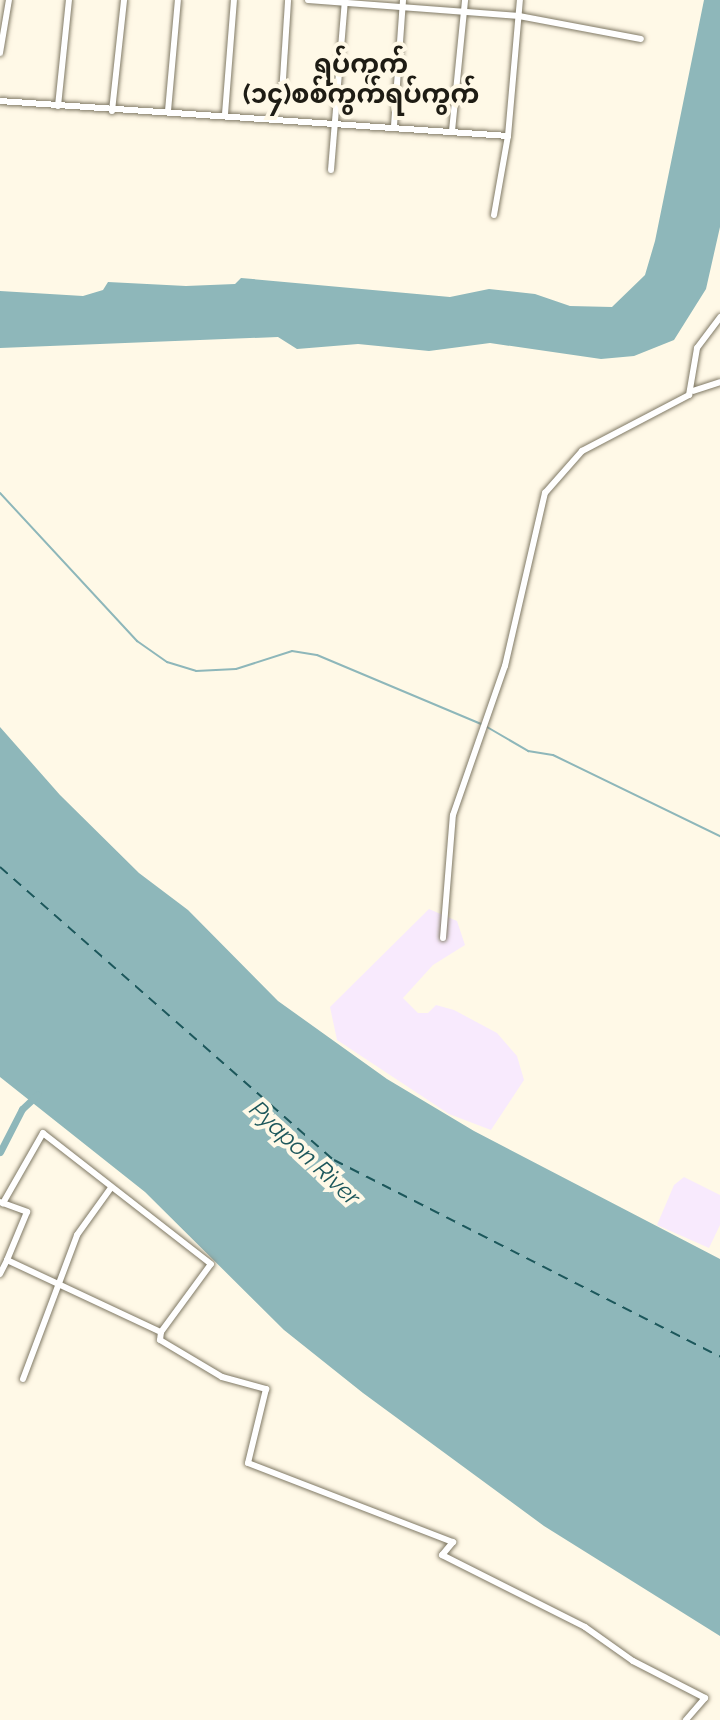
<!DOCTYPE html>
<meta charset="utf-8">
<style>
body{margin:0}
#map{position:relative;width:720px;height:1720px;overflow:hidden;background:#fff9e7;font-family:Raleway,"Noto Sans Myanmar",sans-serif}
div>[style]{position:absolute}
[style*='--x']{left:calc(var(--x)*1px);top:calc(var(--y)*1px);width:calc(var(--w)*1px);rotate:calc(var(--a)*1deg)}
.commercial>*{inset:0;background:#f8eafd}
.water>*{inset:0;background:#8eb7ba}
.stream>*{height:2px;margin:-1px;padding:0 1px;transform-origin:1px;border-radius:1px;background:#8eb7ba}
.canal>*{height:7px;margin:-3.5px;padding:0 3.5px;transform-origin:3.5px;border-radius:3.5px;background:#8eb7ba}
.ferry>*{height:2px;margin-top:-1px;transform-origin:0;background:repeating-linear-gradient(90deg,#1c575b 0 10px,transparent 0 18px)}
.roads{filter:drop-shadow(0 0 2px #807965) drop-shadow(0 0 2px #807965)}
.street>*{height:6px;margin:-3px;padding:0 3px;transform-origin:3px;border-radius:3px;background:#fff}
span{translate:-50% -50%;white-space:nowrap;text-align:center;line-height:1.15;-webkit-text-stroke:8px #fff9e7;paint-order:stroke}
.water-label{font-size:24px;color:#1c575b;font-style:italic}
.quarter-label{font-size:26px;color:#1e1c14;font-weight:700}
</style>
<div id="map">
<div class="commercial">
<div style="clip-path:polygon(429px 909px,457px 921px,465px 945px,433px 965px,403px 998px,418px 1013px,428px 1013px,436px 1005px,454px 1010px,497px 1033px,517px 1056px,524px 1080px,491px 1130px,449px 1114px,337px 1040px,330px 1007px)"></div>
<div style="clip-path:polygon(684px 1177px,720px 1195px,720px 1225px,709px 1248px,657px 1225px,674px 1185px)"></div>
</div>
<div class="water">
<div style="clip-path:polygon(704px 0,720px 0,720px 227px,706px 289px,674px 340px,634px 356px,601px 359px,490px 343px,429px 351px,358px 344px,297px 349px,278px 337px,0 348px,0 291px,83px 296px,103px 290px,108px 282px,186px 286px,235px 284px,241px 278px,450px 297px,489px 289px,535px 294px,570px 306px,612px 307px,645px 275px,655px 241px)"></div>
<div style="clip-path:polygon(0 727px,60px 795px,139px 873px,188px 910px,278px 1001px,387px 1079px,474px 1131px,720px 1259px,720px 1636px,544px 1526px,363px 1393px,284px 1330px,145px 1192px,0 1077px)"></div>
</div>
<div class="stream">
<div style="--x:0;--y:493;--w:202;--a:47.2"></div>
<div style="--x:137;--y:641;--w:37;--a:35"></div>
<div style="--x:167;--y:662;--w:30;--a:17"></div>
<div style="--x:196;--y:671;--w:40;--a:-2.9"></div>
<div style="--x:236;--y:669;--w:59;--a:-17.8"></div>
<div style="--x:292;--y:651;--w:25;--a:9"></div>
<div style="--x:317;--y:655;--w:178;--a:22.8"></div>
<div style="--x:487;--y:727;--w:48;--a:30.3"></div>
<div style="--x:528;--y:751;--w:25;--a:9"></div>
<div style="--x:553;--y:755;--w:186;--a:25.9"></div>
</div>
<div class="canal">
<div style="--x:0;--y:1152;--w:48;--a:-62.9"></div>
<div style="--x:22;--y:1109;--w:21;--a:-43"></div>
</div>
<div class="ferry">
<div style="--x:0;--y:867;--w:444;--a:41.3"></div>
<div style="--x:334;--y:1160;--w:433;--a:27"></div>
</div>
<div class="roads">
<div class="street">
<div style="--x:308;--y:0;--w:212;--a:4.3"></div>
<div style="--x:519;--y:16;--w:124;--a:10.7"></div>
<div style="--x:0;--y:53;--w:54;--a:-80.4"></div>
<div style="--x:282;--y:94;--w:94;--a:-86.3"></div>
<div style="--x:0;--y:101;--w:509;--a:3.94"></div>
<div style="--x:58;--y:106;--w:107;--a:-84.1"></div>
<div style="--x:112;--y:111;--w:112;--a:-83.8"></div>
<div style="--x:168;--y:111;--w:111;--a:-84.9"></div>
<div style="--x:225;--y:114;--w:114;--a:-85.5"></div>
<div style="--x:394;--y:126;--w:126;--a:-85.9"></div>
<div style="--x:452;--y:131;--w:132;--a:-84.3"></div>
<div style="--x:331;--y:170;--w:171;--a:-85.3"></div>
<div style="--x:494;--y:215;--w:80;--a:-80"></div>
<div style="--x:508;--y:136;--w:137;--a:-85"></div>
<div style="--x:693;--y:391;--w:28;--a:-18"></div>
<div style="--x:443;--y:938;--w:123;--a:-85.4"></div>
<div style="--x:453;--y:815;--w:158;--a:-70.8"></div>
<div style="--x:505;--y:666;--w:178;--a:-77"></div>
<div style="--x:545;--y:493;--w:56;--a:-48.6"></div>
<div style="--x:582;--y:451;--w:121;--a:-27.6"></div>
<div style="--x:689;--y:395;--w:48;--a:-80.3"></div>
<div style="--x:697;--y:348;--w:39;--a:-53"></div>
<div style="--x:0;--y:1202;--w:29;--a:20"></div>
<div style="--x:27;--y:1212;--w:52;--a:112.6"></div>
<div style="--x:7;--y:1260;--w:170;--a:25.1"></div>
<div style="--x:161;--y:1332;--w:84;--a:-53.7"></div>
<div style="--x:211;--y:1264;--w:213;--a:-142.1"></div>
<div style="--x:43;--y:1133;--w:81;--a:119.7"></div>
<div style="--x:0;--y:1274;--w:16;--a:-63"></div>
<div style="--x:161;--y:1332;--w:8;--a:97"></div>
<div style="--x:160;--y:1340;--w:72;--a:30.8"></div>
<div style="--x:222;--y:1377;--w:46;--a:15.3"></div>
<div style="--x:266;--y:1389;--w:76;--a:103.7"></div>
<div style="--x:248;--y:1463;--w:220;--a:21.1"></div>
<div style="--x:453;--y:1542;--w:17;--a:130"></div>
<div style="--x:442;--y:1555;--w:160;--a:26.7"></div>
<div style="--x:585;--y:1627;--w:59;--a:35.3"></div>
<div style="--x:633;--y:1661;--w:81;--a:27.2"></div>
<div style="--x:705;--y:1698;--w:29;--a:131"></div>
<div style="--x:23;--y:1379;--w:154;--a:-69.4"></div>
<div style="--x:77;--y:1235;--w:57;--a:-54.3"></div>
</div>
</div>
<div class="water-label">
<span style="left:305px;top:1153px;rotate:43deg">Pyapon River</span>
</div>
<div class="quarter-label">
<span style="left:361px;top:80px">ရပ်ကွက်<br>(၁၄)စစ်ကွက်ရပ်ကွက်</span>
</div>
</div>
